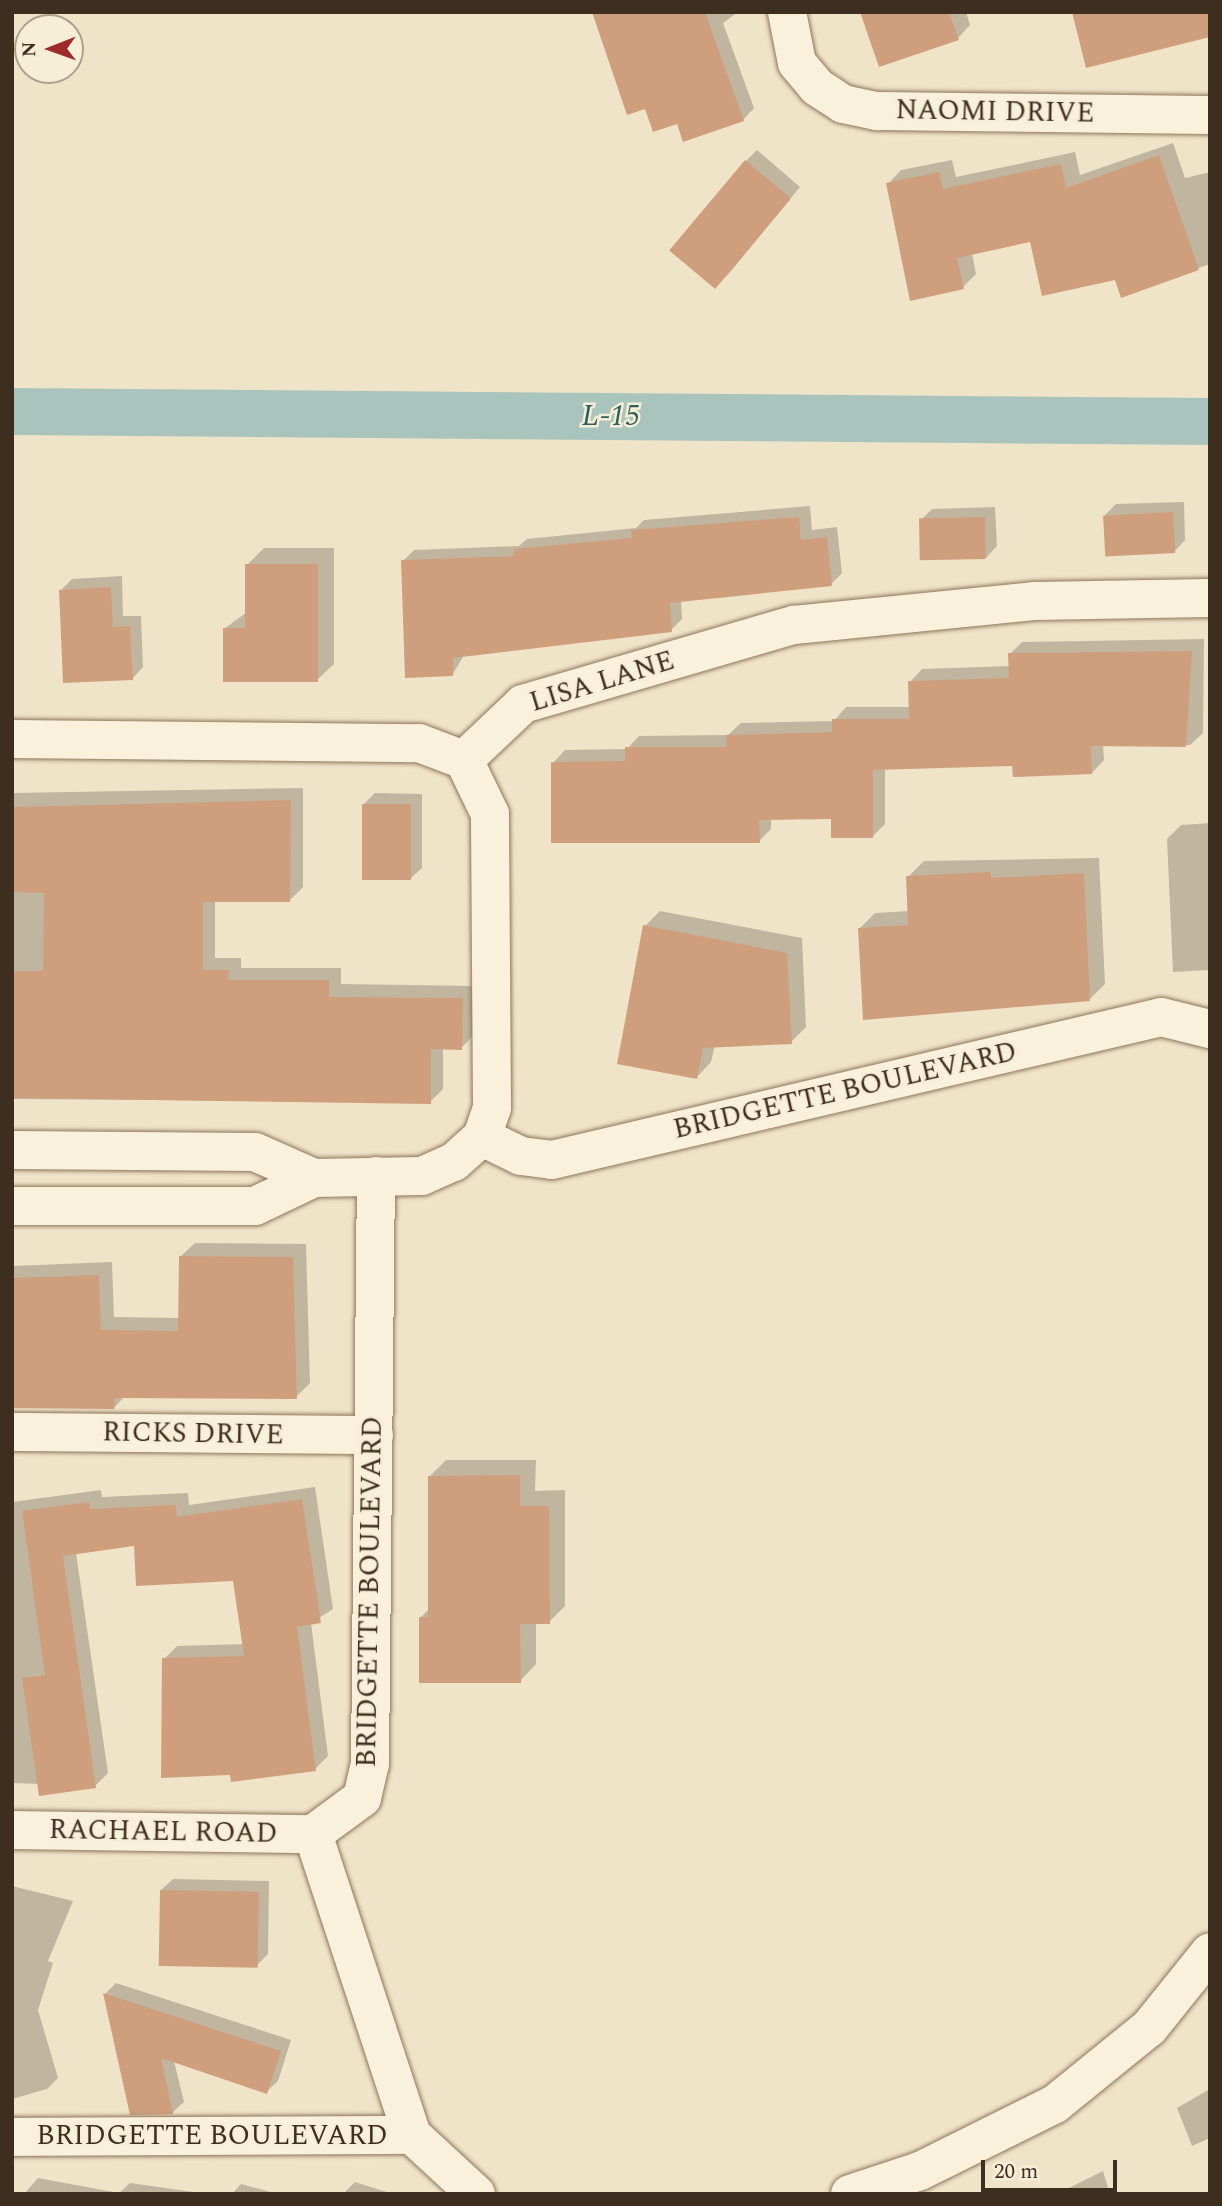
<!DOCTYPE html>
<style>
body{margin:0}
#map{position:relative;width:1222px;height:2206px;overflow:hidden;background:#f0e4c8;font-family:Spectral,serif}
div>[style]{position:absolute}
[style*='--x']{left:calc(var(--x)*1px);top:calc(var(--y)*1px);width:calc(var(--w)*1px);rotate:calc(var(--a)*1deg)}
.shadow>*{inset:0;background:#0003}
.canal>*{height:47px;margin:-23.5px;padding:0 23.5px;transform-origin:23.5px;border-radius:23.5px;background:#a9c4bc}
.building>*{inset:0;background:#cf9f7d;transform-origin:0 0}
.roads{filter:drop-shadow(0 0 2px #8d765c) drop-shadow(0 0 2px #8d765c)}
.street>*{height:38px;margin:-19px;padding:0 19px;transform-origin:19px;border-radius:19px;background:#faf1dc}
span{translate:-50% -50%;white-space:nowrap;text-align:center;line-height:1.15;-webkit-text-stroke:5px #f7eed8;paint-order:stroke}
.street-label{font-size:28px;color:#3d2e20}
.water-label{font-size:30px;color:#2f5d5a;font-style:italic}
.frame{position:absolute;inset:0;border:14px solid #3d2e20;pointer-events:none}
.north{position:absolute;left:14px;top:14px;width:70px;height:70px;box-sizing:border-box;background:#f7eed8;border:2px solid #ada18e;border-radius:50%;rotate:269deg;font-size:19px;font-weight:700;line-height:28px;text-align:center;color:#3d2e20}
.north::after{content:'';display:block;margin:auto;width:24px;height:32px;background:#9e2a2b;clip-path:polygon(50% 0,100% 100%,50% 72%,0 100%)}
.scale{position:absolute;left:981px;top:2160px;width:136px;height:32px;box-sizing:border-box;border:4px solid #3d2e20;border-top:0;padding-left:9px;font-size:21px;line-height:24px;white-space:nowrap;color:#3d2e20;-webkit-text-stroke:5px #f7eed8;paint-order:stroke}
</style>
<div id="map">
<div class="shadow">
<div style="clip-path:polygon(594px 12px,738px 12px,723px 23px,754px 108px,743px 120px,678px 121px,646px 106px)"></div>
<div style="clip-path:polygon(862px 12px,966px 12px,970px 25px,958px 38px)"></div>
<div style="clip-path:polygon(1173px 143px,1185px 178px,1210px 172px,1210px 264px,1122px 295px,1116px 278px,1032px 240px,972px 253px,976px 274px,963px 287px,888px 184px,901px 170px,952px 160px,956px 177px,1075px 152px,1080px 175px)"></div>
<div style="clip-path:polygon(757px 150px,800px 187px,727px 276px,746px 161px)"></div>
<div style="clip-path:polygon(1184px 502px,1185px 540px,1174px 552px,1104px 516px,1116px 504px)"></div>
<div style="clip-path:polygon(810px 506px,812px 530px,837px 527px,842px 573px,831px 584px,681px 600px,682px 619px,671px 630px,464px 655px,453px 674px,403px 561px,414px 550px,519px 546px,527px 539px,636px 528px,644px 520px)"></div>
<div style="clip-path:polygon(995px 507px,997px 546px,986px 558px,921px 520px,932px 509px)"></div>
<div style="clip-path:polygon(264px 548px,334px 548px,334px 664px,317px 680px,224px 629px,247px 612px,247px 565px)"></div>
<div style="clip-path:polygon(122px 576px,123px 616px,141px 616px,143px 667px,132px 679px,61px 590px,72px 579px)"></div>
<div style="clip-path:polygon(1204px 639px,1203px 733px,1190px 745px,1103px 744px,1104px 760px,1092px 773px,1014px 764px,885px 768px,885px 824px,873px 836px,833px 817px,771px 818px,771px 829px,759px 841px,553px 763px,565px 750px,627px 749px,639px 736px,728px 735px,741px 723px,834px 721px,846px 707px,911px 707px,910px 682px,922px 669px,1011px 666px,1010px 654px,1022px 642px)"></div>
<div style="clip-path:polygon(303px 788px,303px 887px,290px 900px,215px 900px,215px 958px,241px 958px,241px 968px,341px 968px,341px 984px,475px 986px,474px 1035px,461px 1048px,443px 1048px,443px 1089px,430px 1102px,12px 1099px,12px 793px)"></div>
<div style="clip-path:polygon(375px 793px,422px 794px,422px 868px,410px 879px,363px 805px)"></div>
<div style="clip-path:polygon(1210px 823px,1210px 970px,1173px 972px,1167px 839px,1181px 825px)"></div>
<div style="clip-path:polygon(1099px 858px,1105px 984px,1089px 1000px,859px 929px,875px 913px,910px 911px,908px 877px,924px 861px)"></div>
<div style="clip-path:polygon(660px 911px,802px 938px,806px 1027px,791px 1042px,715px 1045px,711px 1062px,697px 1077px,645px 926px)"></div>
<div style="clip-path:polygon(195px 1243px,306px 1244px,310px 1383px,296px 1397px,125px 1396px,114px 1408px,12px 1406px,12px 1266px,112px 1262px,114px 1317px,180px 1318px,181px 1256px)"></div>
<div style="clip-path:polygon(446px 1460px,536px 1460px,535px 1491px,565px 1490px,565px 1606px,549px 1622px,536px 1622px,536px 1664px,520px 1681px,420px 1618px,430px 1608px,430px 1476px)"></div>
<div style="clip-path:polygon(315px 1487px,333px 1609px,311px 1623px,328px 1756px,315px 1769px,231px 1774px,164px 1659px,177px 1646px,244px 1644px,234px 1579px,136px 1544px,76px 1553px,108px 1773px,95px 1786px,12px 1783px,12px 1502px,101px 1490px,102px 1497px,188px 1493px,189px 1505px)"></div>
<div style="clip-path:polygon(173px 1879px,269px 1881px,268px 1954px,257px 1965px,161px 1890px)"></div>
<div style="clip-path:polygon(12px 1886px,73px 1901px,48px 1961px,53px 1963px,38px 2010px,58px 2078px,47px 2089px,12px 2099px)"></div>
<div style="clip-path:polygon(116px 1983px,291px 2040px,278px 2081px,266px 2092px,174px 2061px,184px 2102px,172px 2113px,105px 1994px)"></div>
<div style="clip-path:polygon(1210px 2089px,1210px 2138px,1192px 2146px,1177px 2108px)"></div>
<div style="clip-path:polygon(1103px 2171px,1110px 2194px,1057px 2194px)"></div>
<div style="clip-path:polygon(38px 2178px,119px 2193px,130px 2183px,208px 2194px,24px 2194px)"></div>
<div style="clip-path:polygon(355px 2182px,393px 2194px,343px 2194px)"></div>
<div style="clip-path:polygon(241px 2184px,278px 2194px,232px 2194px)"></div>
</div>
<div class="canal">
<div style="--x:12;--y:411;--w:1198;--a:0.48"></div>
</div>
<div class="building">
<div style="clip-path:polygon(592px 12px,705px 12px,744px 121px,683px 142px,677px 124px,653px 132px,645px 109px,627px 115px)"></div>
<div style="clip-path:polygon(860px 12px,949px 12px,959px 40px,879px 67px)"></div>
<div style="clip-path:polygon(1072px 12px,1210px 12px,1210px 37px,1086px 68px)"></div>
<div style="clip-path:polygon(1159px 155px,1199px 270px,1121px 298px,1115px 280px,1042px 296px,1030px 242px,957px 258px,964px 289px,910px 301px,886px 183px,939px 172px,943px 189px,1061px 164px,1066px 188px)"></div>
<div style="left:745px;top:160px;width:60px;height:118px;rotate:40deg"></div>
<div style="left:1173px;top:512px;width:41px;height:70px;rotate:87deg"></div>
<div style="clip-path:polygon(799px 517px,801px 540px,827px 537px,832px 586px,670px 603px,672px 632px,453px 658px,453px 676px,405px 678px,401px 560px,514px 556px,514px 549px,632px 538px,631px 530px)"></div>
<div style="left:985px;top:517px;width:42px;height:66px;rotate:89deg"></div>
<div style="clip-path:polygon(245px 564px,318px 564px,318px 682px,223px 682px,223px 628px,245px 628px)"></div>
<div style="clip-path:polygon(111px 587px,113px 627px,130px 626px,133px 680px,63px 683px,59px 590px)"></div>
<div style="clip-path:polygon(1192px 651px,1186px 747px,1091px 746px,1092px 774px,1013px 777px,1012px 766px,873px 770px,873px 838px,831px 838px,831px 819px,759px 820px,760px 843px,551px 843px,551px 762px,625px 761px,625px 747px,727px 747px,726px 735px,832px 732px,832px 719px,909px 719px,908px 681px,1009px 678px,1008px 653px)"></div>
<div style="clip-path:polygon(291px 800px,290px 902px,203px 902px,203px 970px,229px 970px,228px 980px,329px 980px,329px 997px,463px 998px,462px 1050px,431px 1049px,431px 1104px,12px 1098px,12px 971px,43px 971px,44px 893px,12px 892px,12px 807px)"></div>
<div style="left:362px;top:804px;width:49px;height:76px"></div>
<div style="clip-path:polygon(990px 872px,991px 878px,1084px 873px,1090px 1001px,863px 1020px,858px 928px,908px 925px,906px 876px)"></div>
<div style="clip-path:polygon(643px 925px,787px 953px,792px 1044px,703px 1048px,697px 1079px,617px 1064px)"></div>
<div style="clip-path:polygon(179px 1256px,293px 1257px,297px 1399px,115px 1398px,114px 1409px,12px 1408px,12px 1278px,99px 1275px,101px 1330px,178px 1331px)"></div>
<div style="clip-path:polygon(520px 1475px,520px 1506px,549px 1506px,550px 1624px,520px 1624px,521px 1683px,419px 1683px,419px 1617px,428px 1617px,428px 1476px)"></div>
<div style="clip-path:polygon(302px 1499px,321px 1623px,297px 1627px,316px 1771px,231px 1782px,230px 1775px,161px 1778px,162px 1658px,244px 1656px,233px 1581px,136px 1586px,134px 1546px,63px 1556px,96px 1788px,39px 1796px,22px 1678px,45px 1675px,22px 1511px,89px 1502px,90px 1509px,176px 1505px,177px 1517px)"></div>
<div style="left:160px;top:1890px;width:99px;height:76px;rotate:1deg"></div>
<div style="clip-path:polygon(103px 1993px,281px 2051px,267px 2094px,161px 2058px,173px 2114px,130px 2115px)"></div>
</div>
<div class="roads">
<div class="street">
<div style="--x:787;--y:12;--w:52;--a:78.9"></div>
<div style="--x:797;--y:63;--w:31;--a:50"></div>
<div style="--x:817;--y:87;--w:31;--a:33"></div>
<div style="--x:843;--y:104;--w:35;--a:12"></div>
<div style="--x:877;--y:111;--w:333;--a:0.7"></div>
<div style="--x:12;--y:739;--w:407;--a:0.6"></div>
<div style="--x:419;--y:743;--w:48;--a:20.7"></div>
<div style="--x:464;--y:760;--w:81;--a:-43.5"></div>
<div style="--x:523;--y:704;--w:282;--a:-16.3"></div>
<div style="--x:794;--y:625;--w:241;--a:-5.7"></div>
<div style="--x:1034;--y:601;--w:176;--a:-1"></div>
<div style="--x:482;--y:1137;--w:43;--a:26"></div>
<div style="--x:521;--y:1156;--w:31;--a:7"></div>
<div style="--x:552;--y:1160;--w:626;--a:-13.21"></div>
<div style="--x:1161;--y:1017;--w:50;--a:13.8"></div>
<div style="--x:12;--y:1150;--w:243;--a:0.5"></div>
<div style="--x:255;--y:1152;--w:64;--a:23.8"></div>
<div style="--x:12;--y:1206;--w:243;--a:0"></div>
<div style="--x:255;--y:1206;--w:65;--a:-25.4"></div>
<div style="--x:314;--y:1178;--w:108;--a:-1.1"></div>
<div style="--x:422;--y:1176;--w:35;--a:-24"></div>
<div style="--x:454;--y:1162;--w:38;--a:-42"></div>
<div style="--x:482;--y:1137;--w:31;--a:-71"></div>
<div style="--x:492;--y:1108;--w:294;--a:-90.4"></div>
<div style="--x:490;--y:814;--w:60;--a:-115.7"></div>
<div style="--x:12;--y:1432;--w:362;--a:0.5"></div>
<div style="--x:12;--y:1830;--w:301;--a:0.8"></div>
<div style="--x:313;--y:1834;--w:61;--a:-36.3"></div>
<div style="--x:362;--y:1798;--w:35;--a:-77"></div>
<div style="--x:370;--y:1764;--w:588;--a:-89.42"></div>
<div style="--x:313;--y:1834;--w:317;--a:71.8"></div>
<div style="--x:12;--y:2137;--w:400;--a:-0.3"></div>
<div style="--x:412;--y:2135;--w:87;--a:42.7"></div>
<div style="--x:850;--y:2194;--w:74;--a:-18.2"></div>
<div style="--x:920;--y:2171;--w:151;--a:-26.4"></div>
<div style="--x:1055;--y:2104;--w:121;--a:-39"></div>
<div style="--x:1149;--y:2028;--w:97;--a:-51.2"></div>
</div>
</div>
<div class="street-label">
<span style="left:995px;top:112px;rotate:1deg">NAOMI DRIVE</span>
<span style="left:602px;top:682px;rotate:-17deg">LISA LANE</span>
<span style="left:845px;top:1091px;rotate:-13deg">BRIDGETTE BOULEVARD</span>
<span style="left:193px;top:1434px;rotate:1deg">RICKS DRIVE</span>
<span style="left:370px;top:1592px;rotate:-89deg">BRIDGETTE BOULEVARD</span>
<span style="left:163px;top:1832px;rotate:1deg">RACHAEL ROAD</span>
<span style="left:212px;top:2136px">BRIDGETTE BOULEVARD</span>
</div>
<div class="water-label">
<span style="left:611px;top:416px">L-15</span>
</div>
<div class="frame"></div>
<div class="north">N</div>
<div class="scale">20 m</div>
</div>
